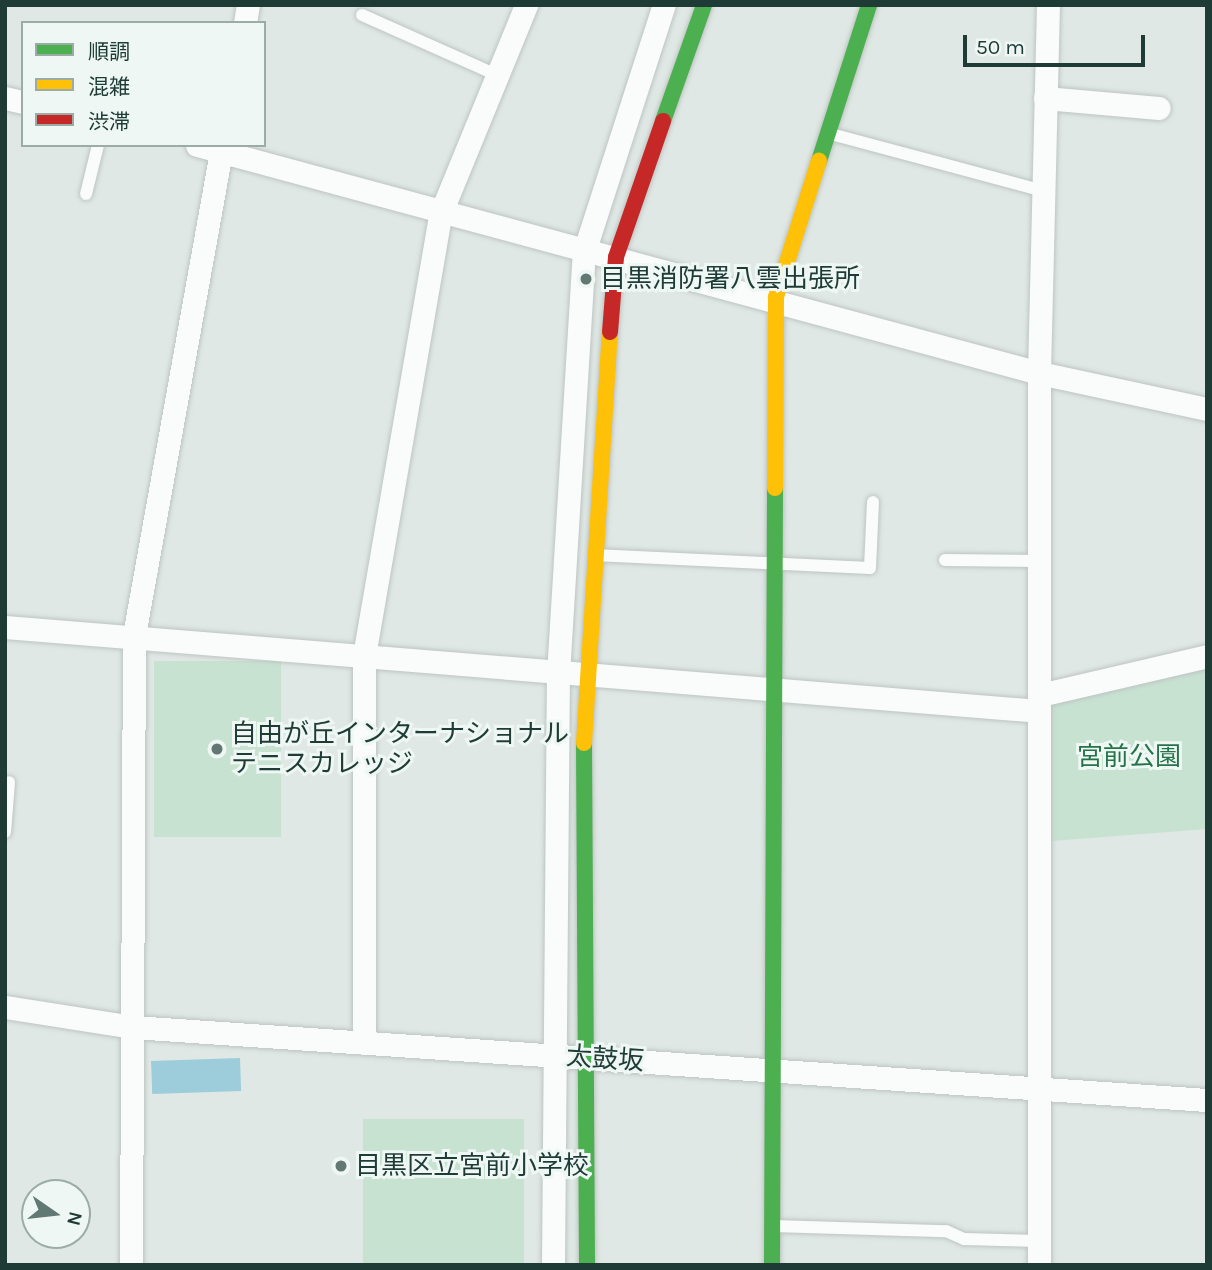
<!DOCTYPE html>
<meta charset="utf-8">
<style>
body{margin:0}
#map{position:relative;width:1212px;height:1270px;overflow:hidden;background:#e0e8e5;font-family:Karla,"Noto Sans JP",sans-serif}
div>[style]{position:absolute}
[style*='--x']{left:calc(var(--x)*1px);top:calc(var(--y)*1px);width:calc(var(--w)*1px);rotate:calc(var(--a)*1deg)}
.green>*{inset:0;background:#c8e2d2;transform-origin:0 0}
.water>*{inset:0;background:#9dcdda;transform-origin:0 0}
.roads{filter:drop-shadow(0 0 2px #bdc5c2) drop-shadow(0 0 2px #bdc5c2)}
.lane>*{height:12px;margin:-6px;padding:0 6px;transform-origin:6px;border-radius:6px;background:#fafcfb}
.street>*{height:23px;margin:-11.5px;padding:0 11.5px;transform-origin:11.5px;border-radius:11.5px;background:#fafcfb}
.fast>*{height:16px;margin:-8px;padding:0 8px;transform-origin:8px;border-radius:8px;background:#4caf50}
.slow>*{height:16px;margin:-8px;padding:0 8px;transform-origin:8px;border-radius:8px;background:#ffc107}
.jam>*{height:16px;margin:-8px;padding:0 8px;transform-origin:8px;border-radius:8px;background:#c62828}
.dots>*{width:19px;height:19px;translate:-50% -50%;box-sizing:border-box;border:4px solid #eef7f3;border-radius:50%}
span{translate:-50% -50%;white-space:nowrap;text-align:center;line-height:1.15;-webkit-text-stroke:6px #eef7f3;paint-order:stroke}
.poi-label{font-size:26px;color:#1e3b35}
.left{translate:0 -50%;text-align:left}
.park-label{font-size:26px;color:#257449}
.street-label{font-size:26px;color:#1e3b35}
.frame{position:absolute;inset:0;border:7px solid #1e3b35;pointer-events:none}
.legend{position:absolute;left:21px;top:21px;width:245px;height:126px;box-sizing:border-box;background:#eef7f3;border:2px solid #9baca7;margin:0;padding:9px 12px;list-style:none;font-size:21px;color:#1e3b35}
.legend li{display:flex;align-items:center;gap:14px;height:35px}
.legend b{width:35px;border:2px solid #9baca7}
.north{position:absolute;left:21px;top:1179px;width:70px;height:70px;box-sizing:border-box;background:#eef7f3;border:2px solid #9baca7;border-radius:50%;rotate:104deg;font-size:19px;font-weight:700;line-height:28px;text-align:center;color:#1e3b35}
.north::after{content:'';display:block;margin:auto;width:24px;height:32px;background:#627873;clip-path:polygon(50% 0,100% 100%,50% 72%,0 100%)}
.scale{position:absolute;left:963px;top:35px;width:182px;height:32px;box-sizing:border-box;border:4px solid #1e3b35;border-top:0;padding-left:9px;font-size:21px;line-height:24px;white-space:nowrap;color:#1e3b35;-webkit-text-stroke:5px #eef7f3;paint-order:stroke}
</style>
<div id="map">
<div class="green">
<div style="left:281px;top:661px;width:176px;height:127px;rotate:90deg"></div>
<div style="clip-path:polygon(1207px 661px,1207px 829px,1039px 842px,1040px 695px)"></div>
<div style="left:524px;top:1119px;width:146px;height:161px;rotate:90deg"></div>
</div>
<div class="water">
<div style="left:240px;top:1058px;width:33px;height:89px;rotate:88deg"></div>
</div>
<div class="roads">
<div class="lane">
<div style="--x:362;--y:15;--w:148;--a:24"></div>
<div style="--x:831;--y:134;--w:220;--a:15"></div>
<div style="--x:86;--y:194;--w:50;--a:-76.2"></div>
<div style="--x:594;--y:555;--w:276;--a:2.7"></div>
<div style="--x:870;--y:568;--w:66;--a:-87.4"></div>
<div style="--x:945;--y:560;--w:94;--a:0.6"></div>
<div style="--x:5;--y:832;--w:50;--a:-85.4"></div>
<div style="--x:773;--y:1226;--w:173;--a:1.7"></div>
<div style="--x:946;--y:1231;--w:20;--a:24"></div>
<div style="--x:964;--y:1239;--w:75;--a:1.5"></div>
</div>
<div class="street">
<div style="--x:245;--y:23;--w:18;--a:-81"></div>
<div style="--x:5;--y:98;--w:18;--a:13"></div>
<div style="--x:1045;--y:98;--w:114;--a:5"></div>
<div style="--x:197;--y:145;--w:872;--a:15.15"></div>
<div style="--x:1039;--y:373;--w:172;--a:12.1"></div>
<div style="--x:5;--y:627;--w:1037;--a:4.64"></div>
<div style="--x:1040;--y:695;--w:171;--a:-13.1"></div>
<div style="--x:5;--y:1007;--w:130;--a:8.9"></div>
<div style="--x:133;--y:1027;--w:1076;--a:3.89"></div>
<div style="--x:364;--y:1042;--w:386;--a:-90"></div>
<div style="--x:364;--y:656;--w:448;--a:-80.2"></div>
<div style="--x:440;--y:215;--w:227;--a:-67.7"></div>
<div style="--x:131;--y:1265;--w:630;--a:-89.73"></div>
<div style="--x:134;--y:635;--w:498;--a:-79.8"></div>
<div style="--x:553;--y:1265;--w:591;--a:-89.52"></div>
<div style="--x:558;--y:674;--w:423;--a:-86.5"></div>
<div style="--x:584;--y:252;--w:260;--a:-72.1"></div>
<div style="--x:1039;--y:1265;--w:892;--a:-90"></div>
<div style="--x:1039;--y:373;--w:368;--a:-88.6"></div>
</div>
<div class="fast">
<div style="--x:663;--y:121;--w:123;--a:-70.5"></div>
<div style="--x:819;--y:161;--w:164;--a:-72.2"></div>
<div style="--x:584;--y:743;--w:522;--a:89.67"></div>
<div style="--x:772;--y:1265;--w:777;--a:-89.78"></div>
</div>
<div class="slow">
<div style="--x:775;--y:488;--w:191;--a:-89.7"></div>
<div style="--x:776;--y:297;--w:143;--a:-72.5"></div>
<div style="--x:584;--y:743;--w:412;--a:-86.4"></div>
</div>
<div class="jam">
<div style="--x:610;--y:332;--w:75;--a:-85.4"></div>
<div style="--x:616;--y:257;--w:144;--a:-70.9"></div>
</div>
</div>
<div class="dots">
<div style="left:586px;top:279px;background:#627873"></div>
<div style="left:217px;top:749px;background:#627873"></div>
<div style="left:341px;top:1166px;background:#627873"></div>
</div>
<div class="poi-label">
<span class="left" style="left:600px;top:279px">目黒消防署八雲出張所</span>
<span class="left" style="left:231px;top:749px">自由が丘インターナショナル<br>テニスカレッジ</span>
<span class="left" style="left:355px;top:1166px">目黒区立宮前小学校</span>
</div>
<div class="park-label">
<span style="left:1129px;top:757px">宮前公園</span>
</div>
<div class="street-label">
<span style="left:605px;top:1059px;rotate:4deg">太鼓坂</span>
</div>
<div class="frame"></div>
<ul class="legend">
<li><b style="height:9px;background:#4caf50"></b>順調</li>
<li><b style="height:9px;background:#ffc107"></b>混雑</li>
<li><b style="height:9px;background:#c62828"></b>渋滞</li>
</ul>
<div class="north">N</div>
<div class="scale">50 m</div>
</div>
